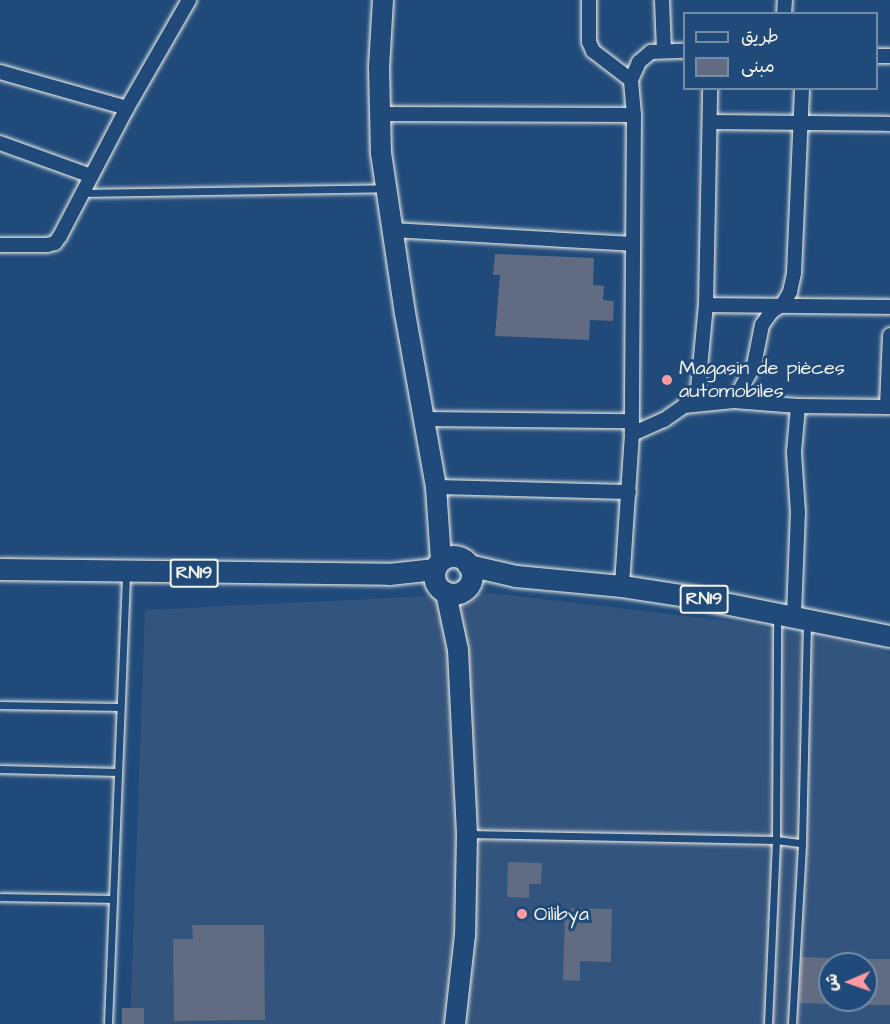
<!DOCTYPE html>
<meta charset="utf-8">
<style>
body{margin:0}
#map{position:relative;width:890px;height:1024px;overflow:hidden;background:#1f4a7a;font-family:"Architects Daughter","Playpen Sans Arabic",sans-serif}
div>[style]{position:absolute}
[style*='--x']{left:calc(var(--x)*1px);top:calc(var(--y)*1px);width:calc(var(--w)*1px);rotate:calc(var(--a)*1deg)}
.built>*{inset:0;background:#33547c}
.building>*{inset:0;background:#616b82;transform-origin:0 0}
.roads{filter:drop-shadow(0 0 2px #f4f1e8) drop-shadow(0 0 2px #f4f1e8)}
.lane>*{height:7px;margin:-3.5px;padding:0 3.5px;transform-origin:3.5px;border-radius:3.5px;background:#1f4a7a}
.street>*{height:14px;margin:-7px;padding:0 7px;transform-origin:7px;border-radius:7px;background:#1f4a7a}
.secondary>*{height:20px;margin:-10px;padding:0 10px;transform-origin:10px;border-radius:10px;background:#1f4a7a}
.primary>*{height:21px;margin:-10.5px;padding:0 10.5px;transform-origin:10.5px;border-radius:10.5px;background:#1f4a7a}
.primary>.ring{margin:-10.5px;padding:0;box-sizing:content-box;background:none;border:21px solid #1f4a7a;border-radius:50%}
.dots>*{width:16px;height:16px;translate:-50% -50%;box-sizing:border-box;border:3px solid #1f4a7a;border-radius:50%}
span{translate:-50% -50%;white-space:nowrap;text-align:center;line-height:1.15;-webkit-text-stroke:6px #1f4a7a;paint-order:stroke}
.shield-label span{padding:2px 4px;background:#1f4a7a;border:2px solid;border-radius:4px;-webkit-text-stroke-width:0}
.shield-label{font-size:18px;color:#f4f1e8;font-weight:700}
.poi-label{font-size:20px;color:#f4f1e8}
.left{translate:0 -50%;text-align:left}
.legend{position:absolute;left:683px;top:12px;width:195px;height:78px;box-sizing:border-box;background:#1f4a7a;border:2px solid #748da6;margin:0;padding:8px 10px;list-style:none;font-size:18px;color:#f4f1e8}
.legend li{display:flex;align-items:center;gap:12px;height:30px}
.legend b{width:30px;border:2px solid #748da6}
.north{position:absolute;left:818px;top:952px;width:60px;height:60px;box-sizing:border-box;background:#1f4a7a;border:2px solid #748da6;border-radius:50%;rotate:268deg;font-size:16px;font-weight:700;line-height:24px;text-align:center;color:#f4f1e8}
.north::after{content:'';display:block;margin:auto;width:21px;height:27px;background:#ff9aa2;clip-path:polygon(50% 0,100% 100%,50% 72%,0 100%)}
</style>
<div id="map">
<div class="built">
<div style="clip-path:polygon(evenodd,491px 593px,728px 621px,866px 646px,890px 654px,890px 1024px,130px 1024px,145px 610px,491px 593px,830px 964px,866px 964px,866px 1000px,830px 1000px,830px 964px)"></div>
</div>
<div class="building">
<div style="clip-path:polygon(495px 254px,594px 258px,593px 285px,604px 286px,603px 300px,614px 301px,613px 321px,590px 320px,589px 340px,495px 336px,500px 275px,493px 275px)"></div>
<div style="clip-path:polygon(508px 862px,542px 863px,541px 884px,529px 884px,529px 898px,507px 897px)"></div>
<div style="clip-path:polygon(565px 908px,612px 909px,611px 962px,580px 961px,580px 981px,563px 980px)"></div>
<div style="clip-path:polygon(192px 925px,264px 925px,265px 1020px,174px 1021px,173px 939px,193px 939px)"></div>
<div style="left:801px;top:957px;width:29px;height:46px;rotate:2deg"></div>
<div style="left:866px;top:959px;width:24px;height:46px"></div>
<div style="left:122px;top:1008px;width:22px;height:16px"></div>
</div>
<div class="roads">
<div class="lane">
<div style="--x:82;--y:193;--w:303;--a:-0.9"></div>
<div style="--x:0;--y:705;--w:120;--a:1"></div>
<div style="--x:0;--y:769;--w:118;--a:1.5"></div>
<div style="--x:468;--y:834;--w:308;--a:1.1"></div>
<div style="--x:776;--y:840;--w:26;--a:7"></div>
<div style="--x:0;--y:897;--w:113;--a:1"></div>
<div style="--x:108;--y:1024;--w:450;--a:-87.7"></div>
<div style="--x:768;--y:1024;--w:184;--a:-87.5"></div>
<div style="--x:776;--y:840;--w:224;--a:-89.7"></div>
<div style="--x:792;--y:1024;--w:181;--a:-86.8"></div>
<div style="--x:802;--y:843;--w:220;--a:-88.7"></div>
</div>
<div class="street">
<div style="--x:589;--y:0;--w:42;--a:90"></div>
<div style="--x:589;--y:42;--w:10;--a:66"></div>
<div style="--x:593;--y:51;--w:48;--a:37.3"></div>
<div style="--x:662;--y:0;--w:50;--a:87.7"></div>
<div style="--x:784;--y:14;--w:14;--a:-86"></div>
<div style="--x:876;--y:56;--w:14;--a:0"></div>
<div style="--x:0;--y:72;--w:132;--a:15.8"></div>
<div style="--x:379;--y:114;--w:255;--a:0.2"></div>
<div style="--x:634;--y:115;--w:319;--a:90.4"></div>
<div style="--x:632;--y:434;--w:152;--a:93.8"></div>
<div style="--x:634;--y:115;--w:35;--a:-95"></div>
<div style="--x:631;--y:80;--w:20;--a:-66"></div>
<div style="--x:639;--y:62;--w:16;--a:-40"></div>
<div style="--x:651;--y:52;--w:33;--a:-2"></div>
<div style="--x:710;--y:122;--w:180;--a:0.6"></div>
<div style="--x:0;--y:143;--w:97;--a:19.9"></div>
<div style="--x:392;--y:230;--w:241;--a:3.3"></div>
<div style="--x:0;--y:245;--w:47;--a:0"></div>
<div style="--x:47;--y:245;--w:8;--a:-14"></div>
<div style="--x:55;--y:243;--w:9;--a:-54"></div>
<div style="--x:60;--y:236;--w:144;--a:-62.4"></div>
<div style="--x:127;--y:108;--w:125;--a:-60.1"></div>
<div style="--x:706;--y:305;--w:184;--a:0.6"></div>
<div style="--x:734;--y:401;--w:41;--a:-60.9"></div>
<div style="--x:754;--y:365;--w:41;--a:-78.7"></div>
<div style="--x:762;--y:325;--w:16;--a:-55"></div>
<div style="--x:771;--y:312;--w:14;--a:-34"></div>
<div style="--x:783;--y:304;--w:14;--a:-60"></div>
<div style="--x:790;--y:292;--w:19;--a:-78"></div>
<div style="--x:794;--y:273;--w:185;--a:-87.5"></div>
<div style="--x:684;--y:406;--w:50;--a:-5.7"></div>
<div style="--x:734;--y:401;--w:64;--a:4.5"></div>
<div style="--x:798;--y:406;--w:92;--a:0.6"></div>
<div style="--x:887;--y:407;--w:72;--a:-87.6"></div>
<div style="--x:424;--y:419;--w:208;--a:0.6"></div>
<div style="--x:632;--y:434;--w:35;--a:-24"></div>
<div style="--x:664;--y:420;--w:24;--a:-35"></div>
<div style="--x:684;--y:406;--w:22;--a:-51"></div>
<div style="--x:698;--y:389;--w:84;--a:-84.6"></div>
<div style="--x:706;--y:305;--w:217;--a:-88.9"></div>
<div style="--x:436;--y:487;--w:193;--a:1.5"></div>
<div style="--x:794;--y:615;--w:102;--a:-87.8"></div>
<div style="--x:798;--y:513;--w:61;--a:-93.8"></div>
<div style="--x:794;--y:452;--w:46;--a:-85"></div>
</div>
<div class="secondary">
<div style="--x:383;--y:0;--w:67;--a:93.4"></div>
<div style="--x:379;--y:67;--w:86;--a:88.7"></div>
<div style="--x:381;--y:153;--w:162;--a:81.5"></div>
<div style="--x:405;--y:313;--w:177;--a:79.9"></div>
<div style="--x:436;--y:487;--w:73;--a:86.1"></div>
<div style="--x:446;--y:593;--w:58;--a:78.1"></div>
<div style="--x:458;--y:650;--w:184;--a:87.2"></div>
<div style="--x:467;--y:834;--w:101;--a:91.1"></div>
<div style="--x:465;--y:935;--w:90;--a:96.4"></div>
</div>
<div class="primary">
<div class="ring" style="left:434px;top:556px;width:17px;height:17px"></div>
<div style="--x:468;--y:565;--w:49;--a:12.9"></div>
<div style="--x:516;--y:576;--w:106;--a:5.4"></div>
<div style="--x:622;--y:586;--w:73;--a:8.7"></div>
<div style="--x:694;--y:597;--w:200;--a:11.3"></div>
<div style="--x:0;--y:569;--w:389;--a:0.7"></div>
<div style="--x:389;--y:574;--w:46;--a:-6.2"></div>
</div>
</div>
<div class="dots">
<div style="left:667px;top:380px;background:#ff9aa2"></div>
<div style="left:522px;top:914px;background:#ff9aa2"></div>
</div>
<div class="shield-label">
<span style="left:194px;top:573px">RN19</span>
<span style="left:704px;top:599px">RN19</span>
</div>
<div class="poi-label">
<span class="left" style="left:679px;top:380px">Magasin de pièces<br>automobiles</span>
<span class="left" style="left:534px;top:914px">Oilibya</span>
</div>
<ul class="legend">
<li><b style="height:8px;background:#1f4a7a"></b>طريق</li>
<li><b style="height:16px;background:#616b82"></b>مبنى</li>
</ul>
<div class="north">ش</div>
</div>
